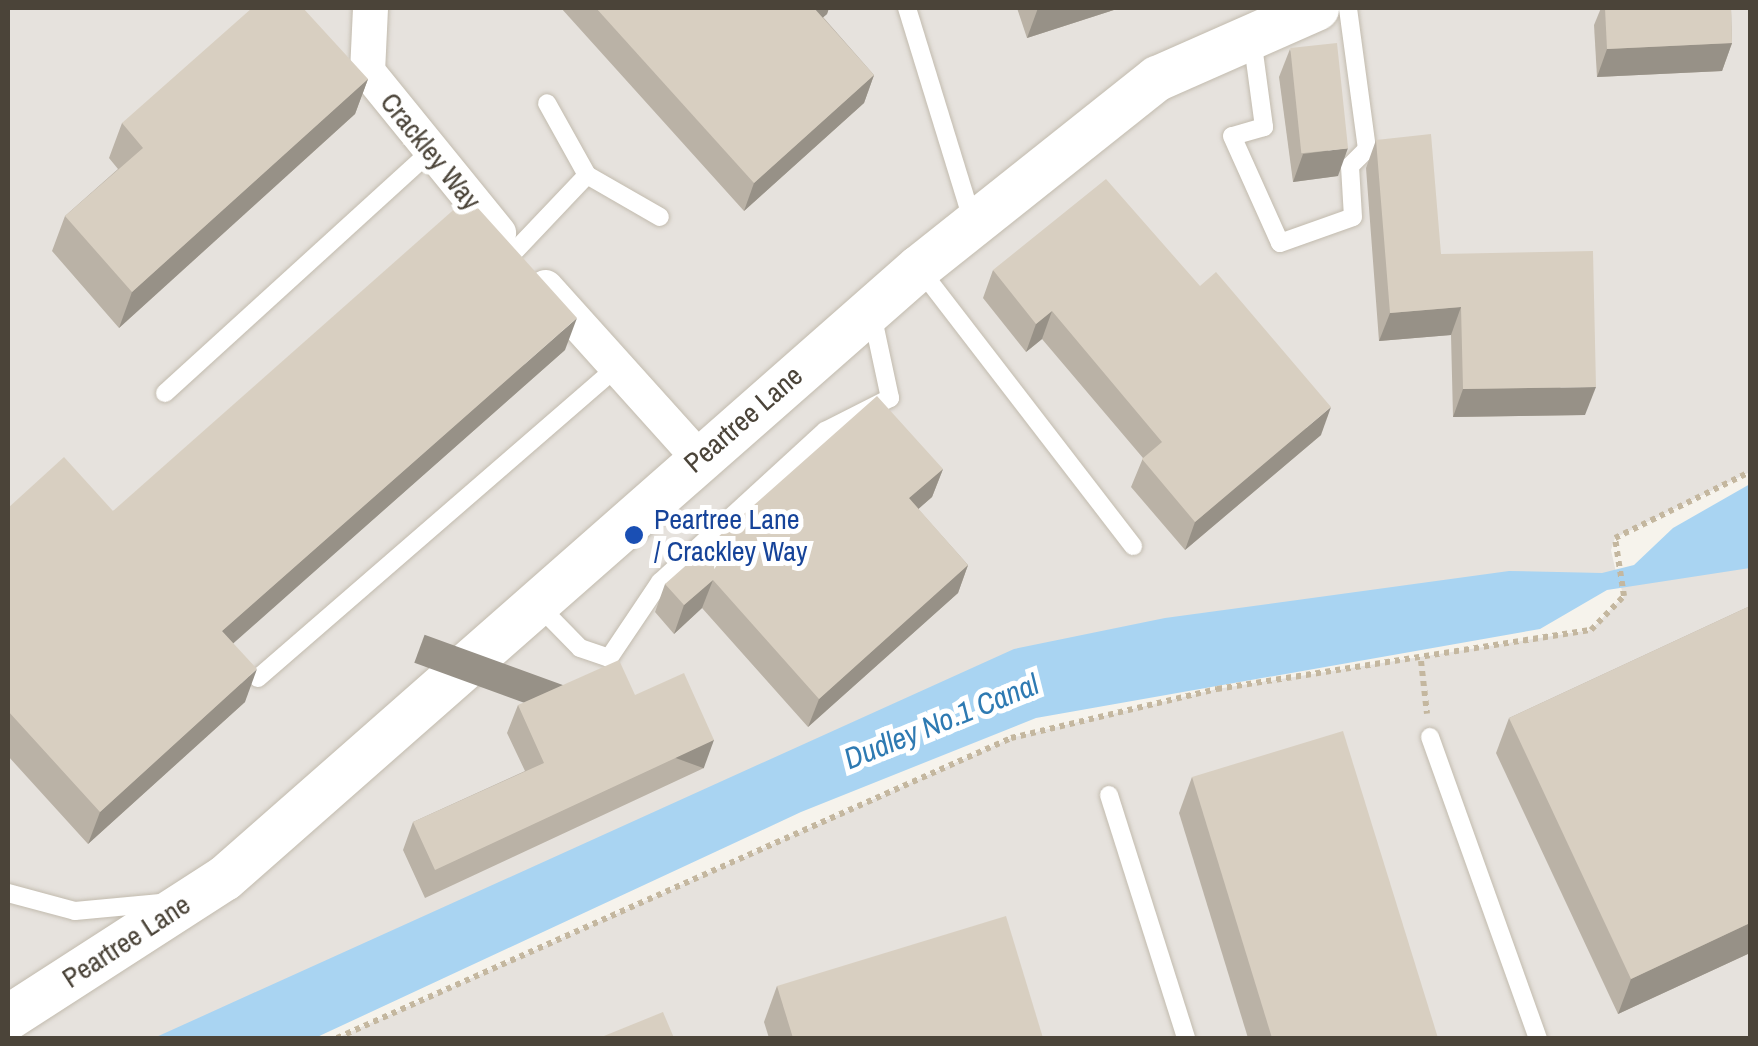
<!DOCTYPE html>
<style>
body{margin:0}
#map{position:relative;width:1758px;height:1046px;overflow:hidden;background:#f6f3ec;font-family:"Archivo Narrow",sans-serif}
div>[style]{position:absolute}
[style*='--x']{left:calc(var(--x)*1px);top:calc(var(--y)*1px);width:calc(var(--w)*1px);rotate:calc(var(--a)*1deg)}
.industrial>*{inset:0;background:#e6e2dd}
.water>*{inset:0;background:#a9d4f2}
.path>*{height:6px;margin-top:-3px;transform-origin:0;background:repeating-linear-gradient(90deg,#c4b79f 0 5px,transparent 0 10px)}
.roads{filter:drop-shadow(0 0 2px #c2bbae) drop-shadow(0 0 2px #c2bbae)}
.service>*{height:18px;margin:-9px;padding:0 9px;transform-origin:9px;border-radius:9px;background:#fff}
.minor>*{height:35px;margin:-17.5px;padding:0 17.5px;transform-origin:17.5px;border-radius:17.5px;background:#fff}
.tertiary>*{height:45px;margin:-22.5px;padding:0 22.5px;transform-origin:22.5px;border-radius:22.5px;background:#fff}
.wall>*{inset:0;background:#bab2a6}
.shaded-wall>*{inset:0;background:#979187;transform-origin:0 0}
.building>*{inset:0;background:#d8cfc1;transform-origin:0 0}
.dots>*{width:28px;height:28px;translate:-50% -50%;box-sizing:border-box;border:5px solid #fff;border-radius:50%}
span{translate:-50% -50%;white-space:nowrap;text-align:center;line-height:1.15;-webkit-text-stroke:10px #fff;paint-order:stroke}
.street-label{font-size:28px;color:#4b4439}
.transit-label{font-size:28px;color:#164399}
.left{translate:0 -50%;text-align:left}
.water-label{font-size:30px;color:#2e7ab2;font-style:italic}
.frame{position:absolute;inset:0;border:10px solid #4b4439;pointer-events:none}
</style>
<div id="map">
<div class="industrial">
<div style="clip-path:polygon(8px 8px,1750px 8px,1750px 472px,1615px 538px,1611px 550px,1617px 577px,1750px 525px,1750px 1038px,337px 1038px,1011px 738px,1217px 689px,1591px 630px,1624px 596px,1618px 579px,1056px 674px,231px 1038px,8px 1038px)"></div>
</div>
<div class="water">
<div style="clip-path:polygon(1750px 484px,1750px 568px,1607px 590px,1540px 629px,1036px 718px,801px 812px,315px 1038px,154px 1038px,1014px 649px,1165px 618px,1509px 571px,1602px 573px,1634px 565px,1673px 528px)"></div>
</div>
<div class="path">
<div style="--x:1421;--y:661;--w:53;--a:83.5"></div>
<div style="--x:337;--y:1038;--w:738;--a:-23.99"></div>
<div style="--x:1011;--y:738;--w:212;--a:-13.4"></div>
<div style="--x:1217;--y:689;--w:379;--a:-9"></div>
<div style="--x:1591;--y:630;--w:47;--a:-45.9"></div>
<div style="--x:1624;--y:596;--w:59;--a:-98.8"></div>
<div style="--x:1615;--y:538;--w:150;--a:-26.1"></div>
</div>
<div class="roads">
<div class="service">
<div style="--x:907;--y:8;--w:224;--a:72.9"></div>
<div style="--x:1252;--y:38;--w:90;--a:82.3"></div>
<div style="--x:1264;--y:127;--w:33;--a:164"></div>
<div style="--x:1232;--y:136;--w:117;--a:65.8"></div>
<div style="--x:1280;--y:243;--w:77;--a:-19.6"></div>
<div style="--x:1353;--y:217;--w:51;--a:-93.4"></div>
<div style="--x:1350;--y:166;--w:24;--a:-45"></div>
<div style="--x:1367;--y:149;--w:142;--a:-97.7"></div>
<div style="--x:587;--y:175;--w:84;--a:29.9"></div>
<div style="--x:514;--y:252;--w:106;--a:-46.5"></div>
<div style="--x:587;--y:175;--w:82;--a:-119.1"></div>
<div style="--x:919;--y:268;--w:351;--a:52.4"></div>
<div style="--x:165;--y:393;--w:357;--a:-42.3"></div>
<div style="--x:536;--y:603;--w:63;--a:45.6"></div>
<div style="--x:580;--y:648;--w:31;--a:19"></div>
<div style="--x:609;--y:658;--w:92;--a:-56.1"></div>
<div style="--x:660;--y:582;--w:224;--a:-42.5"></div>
<div style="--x:825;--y:431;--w:73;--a:-26.9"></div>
<div style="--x:890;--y:398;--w:86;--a:-102.1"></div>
<div style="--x:258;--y:678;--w:475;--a:-40.9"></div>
<div style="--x:1430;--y:737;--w:320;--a:70.3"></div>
<div style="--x:1109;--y:795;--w:255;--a:72.4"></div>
<div style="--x:8;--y:893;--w:69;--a:15"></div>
<div style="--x:75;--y:911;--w:86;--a:-5.3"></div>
</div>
<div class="minor">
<div style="--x:370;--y:8;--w:63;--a:92.7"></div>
<div style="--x:367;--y:71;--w:208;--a:50.9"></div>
<div style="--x:545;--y:287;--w:229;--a:48"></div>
</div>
<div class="tertiary">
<div style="--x:8;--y:1017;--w:257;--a:-32.8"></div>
<div style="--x:224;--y:878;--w:925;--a:-41.32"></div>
<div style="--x:919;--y:267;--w:304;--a:-38.5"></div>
<div style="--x:1157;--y:78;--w:174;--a:-23.8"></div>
</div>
</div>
<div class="wall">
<div style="clip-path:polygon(561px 8px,829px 8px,827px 14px,823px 17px,874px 75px,864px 103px,744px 211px)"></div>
<div style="clip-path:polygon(1017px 8px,1120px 8px,1027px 38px)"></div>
<div style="clip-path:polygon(1601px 8px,1731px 8px,1732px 43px,1722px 71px,1597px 77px,1594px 25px)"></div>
<div style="clip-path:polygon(1290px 49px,1338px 176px,1293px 182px,1279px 77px)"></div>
<div style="clip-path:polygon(368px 79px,355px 114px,119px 328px,52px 251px,65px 216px,118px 169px,109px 158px,122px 123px)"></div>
<div style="clip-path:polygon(1376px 140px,1441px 254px,1585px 415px,1453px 417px,1451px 335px,1379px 341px,1366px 168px)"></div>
<div style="clip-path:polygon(993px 270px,1321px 435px,1185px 550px,1131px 487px,1143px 458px,1042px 339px,1026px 352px,983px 298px)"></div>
<div style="clip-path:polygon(565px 350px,233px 643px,245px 702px,88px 844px,8px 756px,8px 508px,113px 511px)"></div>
<div style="clip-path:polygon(943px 469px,932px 497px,918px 509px,968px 565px,958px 593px,808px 727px,702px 608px,674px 634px,655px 612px,665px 584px)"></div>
<div style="clip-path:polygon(1750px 606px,1750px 953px,1618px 1014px,1496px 753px,1509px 718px)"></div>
<div style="clip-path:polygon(635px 695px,704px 768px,425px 898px,403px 850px,413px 822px,525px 771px,507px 733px,518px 705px)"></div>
<div style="clip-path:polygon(1192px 777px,1438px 1038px,1248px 1038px,1179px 813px)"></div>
<div style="clip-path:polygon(777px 986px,1043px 1038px,769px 1038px,764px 1022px)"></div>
</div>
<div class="shaded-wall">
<div style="clip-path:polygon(813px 8px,829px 8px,827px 14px,803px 35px)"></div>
<div style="clip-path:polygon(1038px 8px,1120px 8px,1027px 38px)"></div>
<div style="clip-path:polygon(1732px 43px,1722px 71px,1597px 77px,1607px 49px)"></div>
<div style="clip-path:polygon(874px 75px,864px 103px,744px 211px,754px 183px)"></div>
<div style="clip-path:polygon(368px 79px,355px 114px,119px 328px,132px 292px)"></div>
<div style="clip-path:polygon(1348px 148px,1338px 176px,1293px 182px,1303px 154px)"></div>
<div style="clip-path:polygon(1461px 307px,1451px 335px,1379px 341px,1390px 313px)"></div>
<div style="clip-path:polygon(1052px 311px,1042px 339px,1026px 352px,1036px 324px)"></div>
<div style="clip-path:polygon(577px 318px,565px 350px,211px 663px,222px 631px)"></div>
<div style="clip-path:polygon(1596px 387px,1585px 415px,1453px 417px,1463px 389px)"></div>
<div style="clip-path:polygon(1331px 407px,1321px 435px,1185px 550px,1195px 522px)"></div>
<div style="clip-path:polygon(943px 469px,932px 497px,899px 526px,909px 498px)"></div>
<div style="clip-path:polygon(968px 565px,958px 593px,808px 727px,819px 699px)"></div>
<div style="clip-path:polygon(713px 580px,702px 608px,674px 634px,684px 605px)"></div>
<div style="clip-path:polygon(257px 669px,245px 702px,88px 844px,100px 812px)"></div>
<div style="left:714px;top:740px;width:30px;height:308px;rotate:110deg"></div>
<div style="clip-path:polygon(1750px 923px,1750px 953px,1618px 1014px,1631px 979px)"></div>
</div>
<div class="building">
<div style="clip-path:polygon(252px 8px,303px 8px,368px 79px,132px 292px,65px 216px,143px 148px,122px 123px)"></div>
<div style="clip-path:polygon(596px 8px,814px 8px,874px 75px,754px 183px)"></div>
<div style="clip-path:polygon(1605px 8px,1731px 8px,1732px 43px,1607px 49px)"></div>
<div style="left:1337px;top:43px;width:106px;height:47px;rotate:84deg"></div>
<div style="clip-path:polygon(1431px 134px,1441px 254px,1593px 251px,1596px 387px,1463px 389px,1461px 307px,1390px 313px,1376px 140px)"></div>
<div style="clip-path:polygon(1106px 179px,1200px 286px,1216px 272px,1331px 407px,1195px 522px,1142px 459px,1162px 442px,1052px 311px,1036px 324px,993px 270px)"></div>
<div style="clip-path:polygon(468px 197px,577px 318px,222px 631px,257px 669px,100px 812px,8px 711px,8px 508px,64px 457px,113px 511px)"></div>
<div style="clip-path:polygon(877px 396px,943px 469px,909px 498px,968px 565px,819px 699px,713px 580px,684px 605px,665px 584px)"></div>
<div style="clip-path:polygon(1750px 606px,1750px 923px,1631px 979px,1509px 718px)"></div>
<div style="clip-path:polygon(619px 660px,635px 695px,684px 673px,714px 740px,435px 870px,413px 822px,544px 763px,518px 705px)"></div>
<div style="clip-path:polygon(1343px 731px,1438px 1038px,1272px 1038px,1192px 777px)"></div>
<div style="clip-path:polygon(1006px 916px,1043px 1038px,793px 1038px,777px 986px)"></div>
<div style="clip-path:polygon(663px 1012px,674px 1038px,599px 1038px)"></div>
</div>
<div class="dots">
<div style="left:634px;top:535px;background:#1a4fb4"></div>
</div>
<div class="street-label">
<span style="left:431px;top:151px;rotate:51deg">Crackley Way</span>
<span style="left:743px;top:419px;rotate:-41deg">Peartree Lane</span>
<span style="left:126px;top:941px;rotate:-33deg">Peartree Lane</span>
</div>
<div class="transit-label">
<span class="left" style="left:654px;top:535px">Peartree Lane<br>/ Crackley Way</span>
</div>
<div class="water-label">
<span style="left:941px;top:721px;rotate:-22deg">Dudley No.1 Canal</span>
</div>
<div class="frame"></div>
</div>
